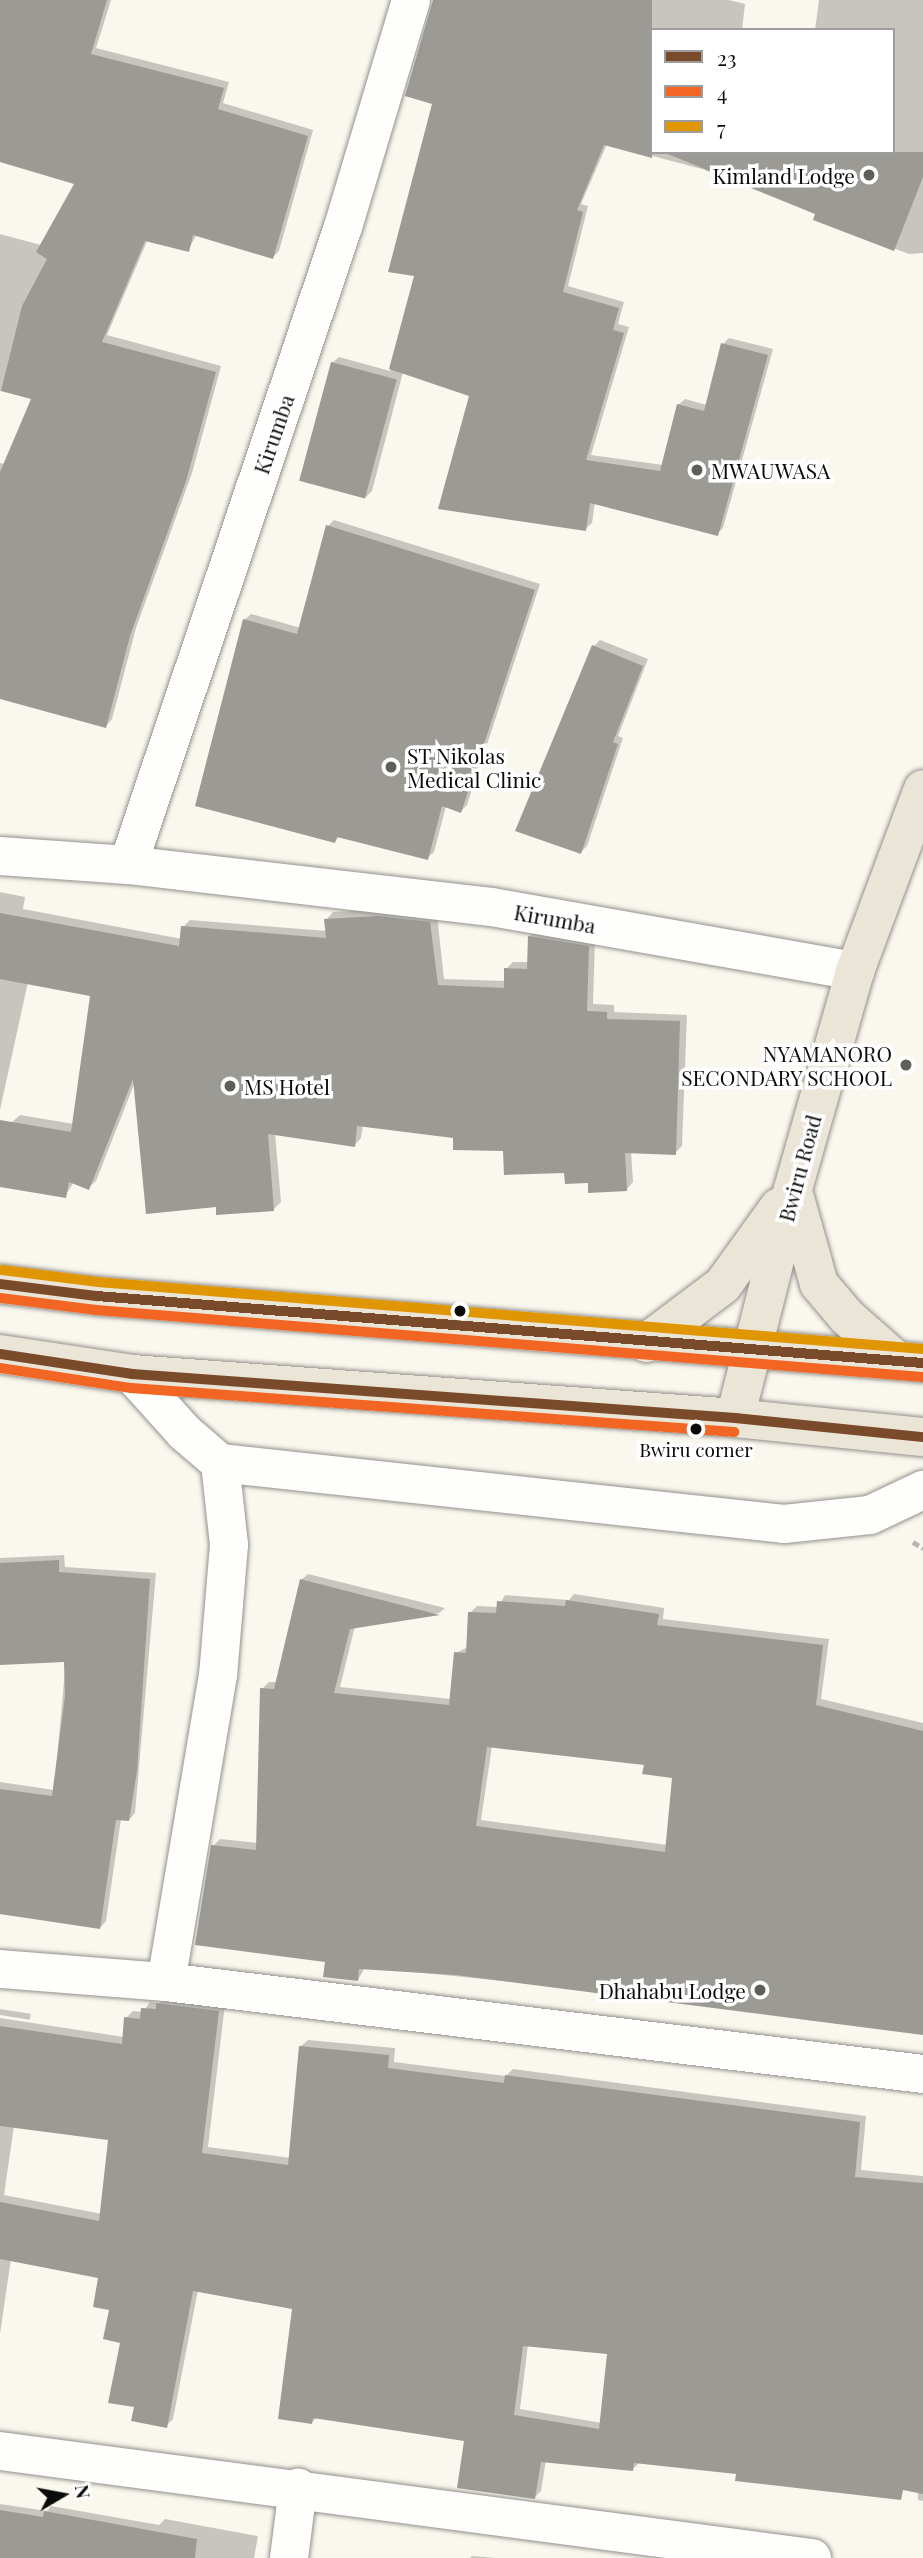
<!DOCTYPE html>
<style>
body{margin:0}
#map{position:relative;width:923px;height:2558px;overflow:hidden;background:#faf7ee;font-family:"Playfair Display",serif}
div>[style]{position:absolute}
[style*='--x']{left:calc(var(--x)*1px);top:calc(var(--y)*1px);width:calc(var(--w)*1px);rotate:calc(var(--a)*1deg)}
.shadow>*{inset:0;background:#0003;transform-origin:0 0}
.building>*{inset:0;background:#9c9a95;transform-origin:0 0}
.path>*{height:4.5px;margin-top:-2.25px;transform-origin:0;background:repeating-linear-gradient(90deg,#b7b6b5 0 7px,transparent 0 10.5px)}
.roads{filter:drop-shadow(0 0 2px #93918d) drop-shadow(0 0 2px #93918d)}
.minor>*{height:38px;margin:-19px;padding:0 19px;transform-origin:19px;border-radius:19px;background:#fefefc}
.major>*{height:38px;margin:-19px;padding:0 19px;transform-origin:19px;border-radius:19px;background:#ebe5d8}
.bus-1>*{height:10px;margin:-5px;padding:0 5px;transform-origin:5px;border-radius:5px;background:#7a4b2a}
.bus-2>*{height:10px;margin:-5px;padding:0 5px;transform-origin:5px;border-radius:5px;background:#f26522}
.bus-3>*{height:10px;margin:-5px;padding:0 5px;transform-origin:5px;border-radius:5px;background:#df9601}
.dots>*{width:19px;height:19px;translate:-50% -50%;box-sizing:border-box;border:4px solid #fff;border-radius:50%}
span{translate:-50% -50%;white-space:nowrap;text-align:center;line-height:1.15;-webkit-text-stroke:7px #fff;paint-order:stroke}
.bus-label{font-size:19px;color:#0b0b0b}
.poi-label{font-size:21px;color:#0b0b0b}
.right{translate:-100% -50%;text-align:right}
.left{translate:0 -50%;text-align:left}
.street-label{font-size:21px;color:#0b0b0b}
.legend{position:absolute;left:650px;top:28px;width:245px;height:126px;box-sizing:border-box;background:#fff;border:2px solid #9d9d9d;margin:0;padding:9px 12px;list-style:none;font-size:21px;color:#0b0b0b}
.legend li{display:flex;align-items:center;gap:14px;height:35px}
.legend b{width:35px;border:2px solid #9d9d9d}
.north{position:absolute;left:28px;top:2460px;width:70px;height:70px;-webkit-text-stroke:5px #fff;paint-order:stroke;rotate:80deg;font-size:19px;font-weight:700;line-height:28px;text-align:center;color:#0b0b0b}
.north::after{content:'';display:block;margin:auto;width:24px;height:32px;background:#0b0b0b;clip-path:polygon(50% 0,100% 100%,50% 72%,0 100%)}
</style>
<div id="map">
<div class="shadow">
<div style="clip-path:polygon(0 0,111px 0,96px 48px,229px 82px,223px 103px,313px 130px,279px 251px,273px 257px,197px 234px,188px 250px,148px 239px,107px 335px,221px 366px,192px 473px,136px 628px,112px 719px,106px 726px,0 697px,0 463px,5px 464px,35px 395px,0 391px,0 234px,41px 245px,76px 183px,0 160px)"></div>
<div style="clip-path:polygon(435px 0,729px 0,745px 4px,742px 30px,652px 30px,652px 152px,893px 152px,893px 30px,815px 30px,819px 0,923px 0,923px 253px,909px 254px,815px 219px,817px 213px,702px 169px,607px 144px,581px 204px,588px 206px,568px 286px,624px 302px,618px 324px,629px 327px,591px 455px,663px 465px,678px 405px,685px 399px,707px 405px,723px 344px,729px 338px,773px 349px,723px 528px,717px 534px,595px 502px,592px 523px,585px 529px,471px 395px,403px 372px,372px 491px,365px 498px,332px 363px,339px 357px,390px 371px,416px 275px,434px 103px)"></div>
<div style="clip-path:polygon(334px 520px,540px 584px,467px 805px,461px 811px,446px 806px,434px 852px,427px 858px,340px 836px,335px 841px,244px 620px,251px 614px,301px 628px,328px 526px)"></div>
<div style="clip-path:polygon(600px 640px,648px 659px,618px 736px,623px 738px,587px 846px,581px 852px,594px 646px)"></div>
<div style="clip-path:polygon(0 892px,25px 897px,23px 909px,182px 939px,183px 927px,190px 920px,327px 931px,326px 920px,333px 912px,387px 909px,437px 915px,444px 979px,506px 981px,506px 969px,513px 962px,529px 962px,530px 936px,537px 929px,595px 939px,593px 1004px,614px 1005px,614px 1012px,687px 1015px,682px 1146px,675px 1153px,631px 1151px,633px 1182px,626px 1190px,455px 1136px,363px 1125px,361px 1138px,354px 1146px,275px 1133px,281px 1202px,274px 1209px,217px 1205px,135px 1082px,96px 1181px,88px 1188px,74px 1182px,65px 1196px,12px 1122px,20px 1115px,74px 1124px,92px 995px,28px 982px,0 1110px)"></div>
<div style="clip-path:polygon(64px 1555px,65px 1567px,156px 1573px,135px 1813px,129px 1820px,121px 1819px,106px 1921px,100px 1928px,0 1914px,0 1782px,54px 1790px,66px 1660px,0 1663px,0 1558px)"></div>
<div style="clip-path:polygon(evenodd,308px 1574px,445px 1608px,439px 1613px,355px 1626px,340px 1687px,451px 1699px,456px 1653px,468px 1647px,470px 1613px,477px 1606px,498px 1607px,505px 1595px,569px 1600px,574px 1594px,664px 1608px,663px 1619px,829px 1639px,821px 1699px,923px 1723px,923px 2034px,799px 2019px,799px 2015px,700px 2001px,365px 1967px,358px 1980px,327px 1960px,213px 1846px,220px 1839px,258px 1843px,262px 1689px,269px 1682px,277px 1682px,301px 1580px,308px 1574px,492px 1746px,646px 1764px,674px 1777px,668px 1845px,481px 1820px,492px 1746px)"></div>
<div style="clip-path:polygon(evenodd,165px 1997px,225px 2004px,208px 2147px,291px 2158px,301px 2046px,308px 2040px,395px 2048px,394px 2062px,506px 2076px,513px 2069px,866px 2116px,861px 2170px,923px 2176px,923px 2501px,918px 2500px,916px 2459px,738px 2473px,640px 2462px,632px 2470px,546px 2460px,541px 2491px,534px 2498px,466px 2440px,318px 2417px,312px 2422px,294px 2307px,198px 2290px,173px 2419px,166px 2426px,136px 2406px,122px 2342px,100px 2277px,11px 2259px,0 2334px,0 2018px,124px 2037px,126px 2018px,133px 2011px,143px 2012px,150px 2002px,159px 2003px,165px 1997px,14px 2126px,110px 2139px,102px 2214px,4px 2195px,14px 2126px,165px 1997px,528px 2345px,609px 2353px,602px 2423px,520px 2409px,528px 2345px)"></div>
<div style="left:0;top:2009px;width:31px;height:6px;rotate:9deg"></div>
<div style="clip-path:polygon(0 2504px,47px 2511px,51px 2506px,159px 2525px,165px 2519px,258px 2536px,254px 2558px,0 2558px)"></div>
<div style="clip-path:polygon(472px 2556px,496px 2558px,470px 2558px)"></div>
</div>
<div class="building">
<div style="clip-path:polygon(0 0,107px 0,91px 54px,224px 88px,218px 109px,308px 136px,273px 259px,193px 235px,189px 252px,145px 241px,102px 342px,216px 372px,186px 481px,130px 636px,106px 728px,0 699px,0 472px,31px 399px,1px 391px,22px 306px,47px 259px,36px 252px,74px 184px,0 162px)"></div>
<div style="clip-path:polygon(433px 0,652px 0,652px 158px,604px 145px,577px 210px,583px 212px,563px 292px,619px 308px,613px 330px,624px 333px,586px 460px,660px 471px,677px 404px,704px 411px,721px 343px,768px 355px,718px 536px,590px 503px,586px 531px,438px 509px,469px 396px,389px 369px,414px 276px,388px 272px,432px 104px,405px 96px)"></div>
<div style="clip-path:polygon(663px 152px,923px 152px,923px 177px,894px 251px,813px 220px,815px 214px)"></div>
<div style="left:331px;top:362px;width:68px;height:123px;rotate:15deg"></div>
<div style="clip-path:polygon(326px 525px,535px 590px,461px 813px,442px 806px,428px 860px,337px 837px,335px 843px,195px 806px,243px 619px,297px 634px)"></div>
<div style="clip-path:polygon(592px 645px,643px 666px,613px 742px,618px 744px,581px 854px,515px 831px)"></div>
<div style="clip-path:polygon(0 913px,179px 946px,181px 926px,326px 938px,324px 919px,378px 916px,430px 922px,438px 985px,504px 988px,504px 968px,527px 969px,528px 936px,589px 946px,587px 1011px,607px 1012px,607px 1019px,680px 1021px,676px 1155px,625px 1153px,627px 1191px,588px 1193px,588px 1183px,565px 1184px,564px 1173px,504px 1175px,503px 1151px,453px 1150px,453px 1138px,357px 1126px,355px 1147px,268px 1134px,274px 1211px,216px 1215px,216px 1207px,146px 1214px,133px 1079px,89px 1190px,69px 1182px,66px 1198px,0 1187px,0 1120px,71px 1132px,90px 996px,0 979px)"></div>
<div style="clip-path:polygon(59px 1560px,59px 1572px,150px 1579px,137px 1771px,129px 1821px,116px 1820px,100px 1929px,0 1914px,0 1789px,52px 1796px,65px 1696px,64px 1662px,0 1665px,0 1563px)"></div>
<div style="clip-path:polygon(evenodd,300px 1579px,440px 1615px,350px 1629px,334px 1693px,449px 1705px,454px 1652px,466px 1653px,468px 1612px,496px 1613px,497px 1601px,565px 1606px,566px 1600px,659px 1614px,657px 1625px,823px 1645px,816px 1705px,923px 1731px,923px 2035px,456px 1975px,359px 1969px,358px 1981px,323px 1977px,325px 1962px,195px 1945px,211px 1845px,256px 1850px,260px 1688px,274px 1689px,300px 1579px,487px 1747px,644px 1765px,642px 1774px,672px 1778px,665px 1852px,476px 1826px,487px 1747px)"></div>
<div style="clip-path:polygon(evenodd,156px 2003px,219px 2011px,202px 2153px,288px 2165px,299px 2046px,389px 2055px,388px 2068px,504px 2083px,505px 2075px,860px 2122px,855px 2177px,923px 2183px,923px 2494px,903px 2490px,901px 2500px,735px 2481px,736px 2474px,634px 2463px,633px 2471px,541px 2462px,535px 2499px,457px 2488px,464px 2441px,313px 2418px,312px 2424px,278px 2419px,292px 2309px,193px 2291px,167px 2428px,131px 2421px,134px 2407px,108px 2403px,120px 2343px,103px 2339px,109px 2310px,93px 2307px,98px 2278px,0 2259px,0 2202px,99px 2221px,108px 2140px,0 2126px,0 2026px,122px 2044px,124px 2017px,140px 2019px,141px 2008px,156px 2009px,156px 2003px,523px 2346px,607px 2354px,599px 2429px,514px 2415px,523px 2346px)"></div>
<div style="clip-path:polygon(0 2510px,43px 2517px,44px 2511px,197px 2539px,195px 2558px,0 2558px)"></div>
</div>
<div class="path">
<div style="--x:913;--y:1542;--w:12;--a:31"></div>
</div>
<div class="roads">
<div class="minor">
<div style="--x:0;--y:856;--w:128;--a:4"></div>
<div style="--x:128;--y:865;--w:366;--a:6.6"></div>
<div style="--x:492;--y:907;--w:369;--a:10"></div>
<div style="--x:128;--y:865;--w:673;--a:-71.38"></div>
<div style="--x:343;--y:227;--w:237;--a:-73.3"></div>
<div style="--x:132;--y:1374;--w:78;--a:48.1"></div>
<div style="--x:184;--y:1432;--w:48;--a:40.7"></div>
<div style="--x:220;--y:1463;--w:82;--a:83.7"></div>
<div style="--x:229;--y:1545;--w:130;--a:94.8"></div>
<div style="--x:218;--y:1675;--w:311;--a:99.6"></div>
<div style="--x:220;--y:1463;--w:567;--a:6.17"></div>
<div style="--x:784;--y:1524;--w:86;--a:-6"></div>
<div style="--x:870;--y:1515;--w:59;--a:-25.3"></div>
<div style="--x:0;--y:1969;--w:167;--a:4.5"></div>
<div style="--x:166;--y:1982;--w:763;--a:6.93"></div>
<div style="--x:0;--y:2451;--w:819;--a:7.51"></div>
<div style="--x:289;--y:2558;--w:71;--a:-82.7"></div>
</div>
<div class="major">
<div style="--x:795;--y:1198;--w:89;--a:74.4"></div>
<div style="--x:819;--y:1284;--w:43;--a:49.7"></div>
<div style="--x:847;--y:1317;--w:65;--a:41.3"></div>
<div style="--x:0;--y:1284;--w:98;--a:7.1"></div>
<div style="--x:97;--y:1296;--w:829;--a:4.64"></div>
<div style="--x:646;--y:1343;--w:96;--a:-37"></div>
<div style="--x:723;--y:1285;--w:96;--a:-54.3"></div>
<div style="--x:0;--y:1354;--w:134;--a:8.6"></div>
<div style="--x:132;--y:1374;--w:605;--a:4.17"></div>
<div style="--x:735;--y:1418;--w:189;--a:5.8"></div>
<div style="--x:735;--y:1418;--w:236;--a:-75.8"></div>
<div style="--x:793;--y:1189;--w:227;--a:-74.1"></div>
<div style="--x:855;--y:971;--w:194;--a:-69.5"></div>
</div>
</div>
<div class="bus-1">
<div style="--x:0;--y:1284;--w:98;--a:7.1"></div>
<div style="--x:97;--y:1296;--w:829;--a:4.64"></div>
<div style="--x:0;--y:1354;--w:134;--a:8.6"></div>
<div style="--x:132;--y:1374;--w:605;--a:4.17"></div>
<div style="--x:735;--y:1418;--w:189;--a:5.8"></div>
</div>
<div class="bus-2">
<div style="--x:0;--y:1298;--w:97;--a:7.1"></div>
<div style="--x:96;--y:1310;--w:829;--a:4.64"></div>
<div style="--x:0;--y:1368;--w:133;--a:8.7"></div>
<div style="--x:131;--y:1388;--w:605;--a:4.17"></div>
</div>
<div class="bus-3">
<div style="--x:2;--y:1270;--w:97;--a:7.1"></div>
<div style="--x:98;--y:1282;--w:828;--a:4.64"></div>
</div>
<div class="dots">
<div style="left:869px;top:175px;background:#5f5e5a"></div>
<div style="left:697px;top:470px;background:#5f5e5a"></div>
<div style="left:391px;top:767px;background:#5f5e5a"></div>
<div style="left:906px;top:1065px;background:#5f5e5a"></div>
<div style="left:230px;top:1086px;background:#5f5e5a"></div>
<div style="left:460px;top:1311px;background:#0b0b0b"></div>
<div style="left:696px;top:1429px;background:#0b0b0b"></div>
<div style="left:760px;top:1990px;background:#5f5e5a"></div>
</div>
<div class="bus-label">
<span style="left:696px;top:1450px">Bwiru corner</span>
</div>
<div class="poi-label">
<span class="right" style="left:855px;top:175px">Kimland Lodge</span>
<span class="left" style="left:711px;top:470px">MWAUWASA</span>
<span class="left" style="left:407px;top:767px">ST Nikolas<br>Medical Clinic</span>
<span class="right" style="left:892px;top:1065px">NYAMANORO<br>SECONDARY SCHOOL</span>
<span class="left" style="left:244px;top:1086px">MS Hotel</span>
<span class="right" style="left:746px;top:1990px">Dhahabu Lodge</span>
</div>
<div class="street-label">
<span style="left:273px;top:434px;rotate:-71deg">Kirumba</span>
<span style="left:555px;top:918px;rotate:10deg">Kirumba</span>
<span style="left:799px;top:1168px;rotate:-75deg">Bwiru Road</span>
</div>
<ul class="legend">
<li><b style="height:9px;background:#7a4b2a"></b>23</li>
<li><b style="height:9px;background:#f26522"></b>4</li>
<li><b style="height:9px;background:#df9601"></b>7</li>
</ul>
<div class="north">N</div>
</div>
